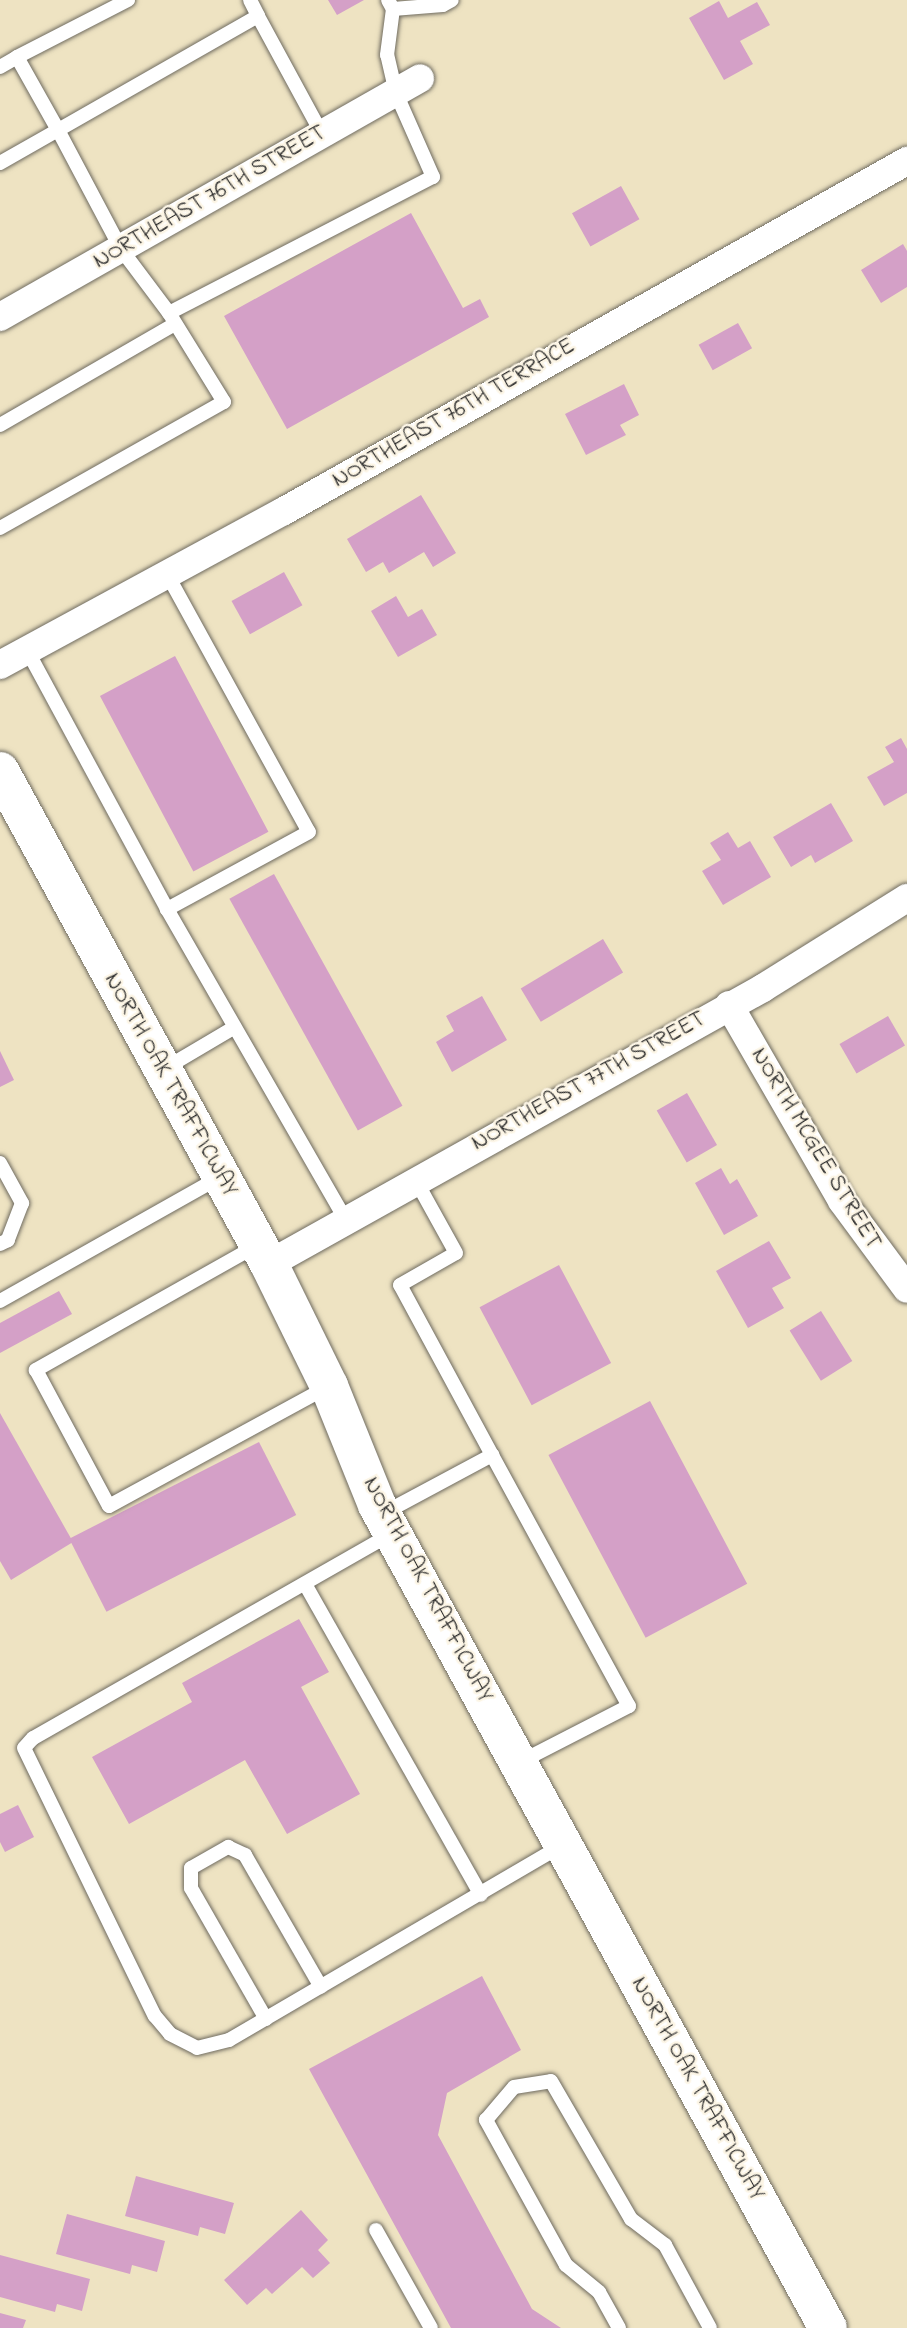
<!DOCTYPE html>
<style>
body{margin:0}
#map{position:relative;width:907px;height:2328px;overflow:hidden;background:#eee3c2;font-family:"Indie Flower",sans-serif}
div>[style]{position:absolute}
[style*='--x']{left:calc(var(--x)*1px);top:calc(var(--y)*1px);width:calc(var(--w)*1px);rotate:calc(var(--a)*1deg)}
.building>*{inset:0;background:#d4a0c7;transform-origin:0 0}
.roads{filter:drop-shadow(0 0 2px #6f6b60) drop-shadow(0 0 2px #6f6b60)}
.lane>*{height:14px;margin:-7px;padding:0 7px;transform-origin:7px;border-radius:7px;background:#fff}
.street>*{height:28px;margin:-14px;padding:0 14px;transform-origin:14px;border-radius:14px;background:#fff}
.secondary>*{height:38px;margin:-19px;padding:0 19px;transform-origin:19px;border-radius:19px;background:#fff}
span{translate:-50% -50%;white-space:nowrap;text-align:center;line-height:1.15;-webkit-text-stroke:5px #fcf5e5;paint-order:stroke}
.street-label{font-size:23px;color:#2b2b2b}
</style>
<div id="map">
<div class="building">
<div style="clip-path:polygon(328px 0,364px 0,337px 15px)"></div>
<div style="clip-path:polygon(719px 1px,728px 18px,757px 2px,770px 25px,740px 41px,753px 64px,724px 80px,689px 18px)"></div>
<div style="left:621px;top:186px;width:38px;height:56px;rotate:61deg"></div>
<div style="clip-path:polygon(411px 213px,463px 308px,480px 299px,489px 317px,287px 429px,224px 316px)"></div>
<div style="clip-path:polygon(903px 244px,907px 251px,907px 287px,881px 303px,861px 270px)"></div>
<div style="left:738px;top:323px;width:29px;height:45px;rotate:61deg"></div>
<div style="clip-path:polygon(624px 384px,639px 415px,620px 425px,626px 435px,586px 455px,565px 414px)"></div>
<div style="clip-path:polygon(421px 495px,456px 553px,433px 567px,424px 552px,389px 573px,383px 562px,366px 572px,347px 539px)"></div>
<div style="left:284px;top:572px;width:38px;height:60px;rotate:61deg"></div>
<div style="clip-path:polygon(396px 596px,408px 617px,422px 609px,437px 635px,398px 657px,371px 611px)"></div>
<div style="left:175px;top:656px;width:199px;height:85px;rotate:62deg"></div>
<div style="clip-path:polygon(901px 738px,907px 749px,907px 793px,884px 806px,867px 777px,894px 762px,885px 747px)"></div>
<div style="clip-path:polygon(831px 803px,853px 841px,815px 863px,811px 855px,791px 867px,773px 837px)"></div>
<div style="clip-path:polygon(728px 832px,738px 848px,750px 841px,771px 877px,723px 905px,702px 871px,721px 860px,710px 843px)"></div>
<div style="left:274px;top:874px;width:265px;height:51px;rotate:61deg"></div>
<div style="left:603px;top:939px;width:39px;height:96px;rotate:59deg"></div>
<div style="clip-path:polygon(482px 996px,507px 1040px,452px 1072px,436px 1042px,454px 1031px,446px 1016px)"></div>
<div style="left:888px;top:1016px;width:34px;height:56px;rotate:60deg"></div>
<div style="clip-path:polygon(0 1051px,14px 1080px,0 1087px)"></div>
<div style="left:687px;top:1093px;width:60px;height:35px;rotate:60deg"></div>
<div style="clip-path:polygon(721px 1168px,730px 1184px,737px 1179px,758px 1216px,724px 1235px,695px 1183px)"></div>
<div style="clip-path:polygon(769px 1241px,791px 1278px,772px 1288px,784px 1308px,748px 1328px,716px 1271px)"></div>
<div style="left:559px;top:1265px;width:111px;height:90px;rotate:62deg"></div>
<div style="clip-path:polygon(59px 1291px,72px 1314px,0 1353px,0 1323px)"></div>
<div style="left:821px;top:1311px;width:59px;height:37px;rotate:58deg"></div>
<div style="left:650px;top:1401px;width:207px;height:115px;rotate:62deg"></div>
<div style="clip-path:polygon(0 1413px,73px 1542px,11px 1580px,0 1561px)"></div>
<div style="left:259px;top:1442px;width:82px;height:213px;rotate:63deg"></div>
<div style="clip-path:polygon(299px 1619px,329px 1672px,301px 1687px,360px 1794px,287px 1834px,245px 1760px,129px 1824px,92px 1757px,192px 1702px,182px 1683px)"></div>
<div style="clip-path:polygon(18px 1805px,34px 1837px,5px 1852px,0 1842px,0 1814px)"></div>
<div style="clip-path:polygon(482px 1976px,521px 2050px,447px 2093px,438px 2135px,532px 2309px,561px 2328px,451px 2328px,309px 2069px)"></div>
<div style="clip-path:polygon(136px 2176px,234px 2203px,225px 2234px,200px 2227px,198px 2236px,125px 2216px)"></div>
<div style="clip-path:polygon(301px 2210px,328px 2240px,318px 2250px,330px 2263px,313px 2278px,302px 2267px,272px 2294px,266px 2288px,247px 2305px,224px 2280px)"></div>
<div style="clip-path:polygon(67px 2214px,165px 2241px,157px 2272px,132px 2265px,130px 2274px,56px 2254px)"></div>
<div style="clip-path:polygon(0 2255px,90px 2279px,82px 2311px,57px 2304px,55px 2312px,0 2297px)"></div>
<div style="clip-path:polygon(0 2313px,26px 2320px,23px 2328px,0 2328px)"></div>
</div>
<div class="roads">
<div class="lane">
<div style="--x:250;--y:0;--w:18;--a:63"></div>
<div style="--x:393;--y:9;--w:50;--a:-4.6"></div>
<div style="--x:443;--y:5;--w:10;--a:-29"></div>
<div style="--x:17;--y:57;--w:125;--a:-27.2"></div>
<div style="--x:0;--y:67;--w:20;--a:-30"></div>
<div style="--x:17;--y:57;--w:84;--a:60.7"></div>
<div style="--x:58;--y:130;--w:67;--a:150.4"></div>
<div style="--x:322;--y:134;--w:134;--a:-118.5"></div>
<div style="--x:258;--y:16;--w:230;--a:150.3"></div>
<div style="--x:58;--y:130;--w:135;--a:62.1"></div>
<div style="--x:121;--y:249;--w:80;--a:53.1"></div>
<div style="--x:169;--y:313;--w:297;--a:-27.3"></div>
<div style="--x:433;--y:177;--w:92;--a:-113.8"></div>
<div style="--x:396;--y:93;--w:39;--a:-103"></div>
<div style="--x:387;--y:55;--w:46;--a:-82.6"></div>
<div style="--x:393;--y:9;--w:10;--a:-119"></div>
<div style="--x:0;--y:425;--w:202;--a:-30"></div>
<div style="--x:0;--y:528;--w:257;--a:-29.4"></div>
<div style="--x:224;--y:402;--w:105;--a:-121.7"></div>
<div style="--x:167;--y:574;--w:294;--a:61.2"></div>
<div style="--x:309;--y:832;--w:162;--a:151.5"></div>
<div style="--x:167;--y:909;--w:357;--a:60.1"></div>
<div style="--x:27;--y:650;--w:294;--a:61.6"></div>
<div style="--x:164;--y:1069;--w:82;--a:-30.6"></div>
<div style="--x:0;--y:1163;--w:46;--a:61.2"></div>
<div style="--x:22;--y:1203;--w:40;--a:111"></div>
<div style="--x:8;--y:1240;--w:9;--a:153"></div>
<div style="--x:256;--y:1246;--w:253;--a:150.6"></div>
<div style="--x:36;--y:1370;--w:154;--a:61.8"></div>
<div style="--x:109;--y:1506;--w:248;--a:-28.6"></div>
<div style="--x:0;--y:1301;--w:253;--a:-29.4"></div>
<div style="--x:492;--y:1455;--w:286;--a:61.4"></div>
<div style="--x:629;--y:1706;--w:123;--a:152.8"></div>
<div style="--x:384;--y:1513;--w:123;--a:-28.2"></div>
<div style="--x:492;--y:1455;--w:193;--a:-118.4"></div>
<div style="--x:400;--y:1285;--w:64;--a:-29.7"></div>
<div style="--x:456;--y:1253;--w:85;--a:-119"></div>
<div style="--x:391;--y:1534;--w:412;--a:150.3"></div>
<div style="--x:33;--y:1738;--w:13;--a:132"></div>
<div style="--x:24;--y:1748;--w:298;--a:64"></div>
<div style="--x:155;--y:2016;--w:23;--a:50"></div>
<div style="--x:170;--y:2034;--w:30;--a:27"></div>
<div style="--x:197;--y:2048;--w:33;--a:-14"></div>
<div style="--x:229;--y:2040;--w:387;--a:-30.3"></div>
<div style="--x:305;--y:1584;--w:357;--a:60.5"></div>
<div style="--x:266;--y:2019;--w:151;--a:-119.8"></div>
<div style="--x:191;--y:1888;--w:20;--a:-90"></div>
<div style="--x:191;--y:1868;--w:43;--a:-29.6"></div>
<div style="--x:228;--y:1847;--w:19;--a:25"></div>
<div style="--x:245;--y:1855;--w:152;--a:60.1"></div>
<div style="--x:376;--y:2230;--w:112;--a:60.7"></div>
<div style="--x:619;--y:2328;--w:41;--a:-119.1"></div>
<div style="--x:599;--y:2292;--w:43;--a:-140.7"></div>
<div style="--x:566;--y:2265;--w:166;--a:-118.9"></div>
<div style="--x:486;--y:2120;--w:43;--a:-49.7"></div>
<div style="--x:514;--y:2087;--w:37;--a:-9"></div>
<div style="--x:551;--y:2081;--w:160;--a:59.9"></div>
<div style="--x:631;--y:2219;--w:43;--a:37.4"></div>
<div style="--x:665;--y:2245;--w:94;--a:61.5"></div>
</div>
<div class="street">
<div style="--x:0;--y:317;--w:483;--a:-29.6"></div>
<div style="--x:0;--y:665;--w:323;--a:-28.5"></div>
<div style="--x:284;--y:511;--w:715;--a:-29.33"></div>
<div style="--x:729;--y:1005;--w:226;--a:60"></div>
<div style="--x:842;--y:1201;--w:109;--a:53.5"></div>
<div style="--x:269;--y:1264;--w:566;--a:-29.19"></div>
<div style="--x:763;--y:988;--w:170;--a:-32"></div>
</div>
<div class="secondary">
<div style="--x:0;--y:771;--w:562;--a:61.38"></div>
<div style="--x:269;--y:1264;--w:136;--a:63.8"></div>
<div style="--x:329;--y:1386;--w:128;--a:68"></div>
<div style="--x:377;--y:1505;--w:938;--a:61.28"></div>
</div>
</div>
<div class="street-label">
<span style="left:210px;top:198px;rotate:-30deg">NORTHEAST 76TH STREET</span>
<span style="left:454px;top:414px;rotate:-30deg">NORTHEAST 76TH TERRACE</span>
<span style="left:589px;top:1082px;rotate:-29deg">NORTHEAST 77TH STREET</span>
<span style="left:170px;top:1085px;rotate:61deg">NORTH OAK TRAFFICWAY</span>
<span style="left:815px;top:1149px;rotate:59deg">NORTH MCGEE STREET</span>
<span style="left:427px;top:1590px;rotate:62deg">NORTH OAK TRAFFICWAY</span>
<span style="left:697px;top:2089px;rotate:61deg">NORTH OAK TRAFFICWAY</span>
</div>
</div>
